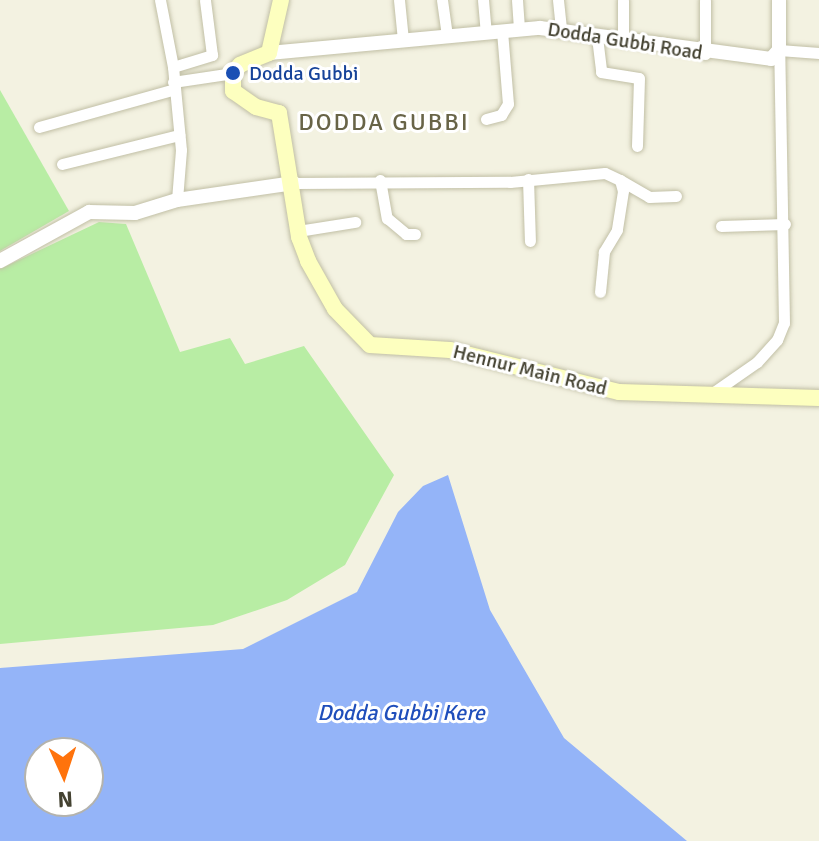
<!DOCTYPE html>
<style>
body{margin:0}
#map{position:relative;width:819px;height:841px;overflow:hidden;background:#f3f2e1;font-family:Signika,sans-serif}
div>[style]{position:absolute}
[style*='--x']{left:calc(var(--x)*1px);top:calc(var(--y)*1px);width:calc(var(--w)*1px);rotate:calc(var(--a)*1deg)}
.green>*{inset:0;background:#b8eda4}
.water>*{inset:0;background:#94b4f8}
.roads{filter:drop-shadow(0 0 2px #c1bfa5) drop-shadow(0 0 2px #c1bfa5)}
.minor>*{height:11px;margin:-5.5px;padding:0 5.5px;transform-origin:5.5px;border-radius:5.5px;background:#fff}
.tertiary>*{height:14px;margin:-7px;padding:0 7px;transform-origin:7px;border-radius:7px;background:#fff}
.secondary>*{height:16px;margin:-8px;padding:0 8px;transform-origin:8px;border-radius:8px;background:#fdffbf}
.dots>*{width:22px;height:22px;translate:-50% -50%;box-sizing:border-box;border:4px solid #fff;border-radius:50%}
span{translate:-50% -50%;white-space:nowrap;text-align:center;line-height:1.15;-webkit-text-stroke:6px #fff;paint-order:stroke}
.street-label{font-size:20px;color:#444231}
.transit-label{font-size:20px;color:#164399}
.left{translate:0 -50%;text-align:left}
.water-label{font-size:22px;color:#1f4ebb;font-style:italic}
.quarter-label{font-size:24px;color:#686447;letter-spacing:2px}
.north{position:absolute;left:24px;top:737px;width:80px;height:80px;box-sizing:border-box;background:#fff;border:2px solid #b4b3ad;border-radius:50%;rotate:177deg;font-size:22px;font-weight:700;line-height:32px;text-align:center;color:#444231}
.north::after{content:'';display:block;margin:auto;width:28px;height:36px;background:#ff730c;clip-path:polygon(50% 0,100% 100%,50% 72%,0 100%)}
</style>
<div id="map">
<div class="green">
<div style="clip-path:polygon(0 90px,69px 211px,0 251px)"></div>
<div style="clip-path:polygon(99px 222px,126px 224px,180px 352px,230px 338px,245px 364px,304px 346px,394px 475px,345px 565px,287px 600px,213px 625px,0 644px,0 269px)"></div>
</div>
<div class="water">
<div style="clip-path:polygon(evenodd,448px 475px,490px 610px,564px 738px,687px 841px,0 841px,0 668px,243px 649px,357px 592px,398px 512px,423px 486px,448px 475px,40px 753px,88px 753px,88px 801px,40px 801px,40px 753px)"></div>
</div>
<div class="roads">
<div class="minor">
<div style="--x:160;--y:0;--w:68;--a:79"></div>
<div style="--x:173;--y:67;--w:83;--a:84.5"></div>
<div style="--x:181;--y:150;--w:50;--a:94.6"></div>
<div style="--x:399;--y:0;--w:40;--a:84.3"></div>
<div style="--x:442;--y:0;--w:36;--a:82"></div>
<div style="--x:483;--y:0;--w:33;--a:85"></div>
<div style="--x:517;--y:0;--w:30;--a:86"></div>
<div style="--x:558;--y:0;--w:31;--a:84"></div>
<div style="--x:623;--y:0;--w:41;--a:90"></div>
<div style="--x:705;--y:0;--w:54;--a:90"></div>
<div style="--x:597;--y:37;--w:35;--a:83"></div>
<div style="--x:601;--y:72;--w:38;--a:9"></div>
<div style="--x:639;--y:78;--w:68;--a:91.7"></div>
<div style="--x:173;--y:67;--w:41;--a:-17.1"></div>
<div style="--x:212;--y:55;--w:55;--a:-97.3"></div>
<div style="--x:173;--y:82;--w:61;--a:-8.5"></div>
<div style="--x:486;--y:119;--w:16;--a:-15"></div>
<div style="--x:501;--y:115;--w:13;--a:-58"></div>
<div style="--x:508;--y:104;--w:73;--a:-94.7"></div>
<div style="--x:39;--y:127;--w:141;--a:-15.6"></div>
<div style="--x:62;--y:164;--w:121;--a:-13.9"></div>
<div style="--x:528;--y:179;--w:62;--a:88.2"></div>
<div style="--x:380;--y:180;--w:39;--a:80"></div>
<div style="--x:387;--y:218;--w:25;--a:40"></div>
<div style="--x:406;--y:234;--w:9;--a:0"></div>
<div style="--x:620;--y:180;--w:34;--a:30"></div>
<div style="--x:649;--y:197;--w:27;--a:-2"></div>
<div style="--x:294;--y:183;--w:216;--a:-0.3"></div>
<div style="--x:510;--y:182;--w:95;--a:-5.4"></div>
<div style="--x:605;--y:173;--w:17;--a:25"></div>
<div style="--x:620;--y:180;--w:11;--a:75"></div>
<div style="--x:623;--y:191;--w:39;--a:99"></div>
<div style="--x:617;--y:230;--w:26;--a:121"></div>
<div style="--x:604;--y:252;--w:40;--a:95.7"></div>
<div style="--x:721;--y:226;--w:64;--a:-1.8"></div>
<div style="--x:298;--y:231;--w:58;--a:-9"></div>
<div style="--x:711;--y:394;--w:56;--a:-34.8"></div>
<div style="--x:757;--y:362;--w:30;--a:-48"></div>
<div style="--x:777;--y:340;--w:18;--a:-68"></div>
<div style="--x:784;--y:323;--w:273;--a:-91"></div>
<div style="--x:779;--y:50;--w:40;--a:4.3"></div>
</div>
<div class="tertiary">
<div style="--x:269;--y:53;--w:272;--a:-5.3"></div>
<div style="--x:540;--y:28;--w:233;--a:7.6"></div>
<div style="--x:771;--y:59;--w:12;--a:-48"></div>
<div style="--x:779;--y:50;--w:50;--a:-90"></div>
<div style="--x:0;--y:261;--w:102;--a:-28.8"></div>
<div style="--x:89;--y:212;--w:46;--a:1.2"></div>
<div style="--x:135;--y:213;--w:44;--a:-17.2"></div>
<div style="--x:177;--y:200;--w:118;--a:-8.3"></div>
</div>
<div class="secondary">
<div style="--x:281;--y:0;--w:54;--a:102.8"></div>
<div style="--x:269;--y:53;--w:31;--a:158"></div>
<div style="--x:240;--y:65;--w:11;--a:131"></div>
<div style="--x:233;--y:73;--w:18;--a:90"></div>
<div style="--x:233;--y:91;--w:28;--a:35"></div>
<div style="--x:256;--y:107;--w:24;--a:15"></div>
<div style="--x:279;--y:113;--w:126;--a:80.8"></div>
<div style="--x:299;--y:237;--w:26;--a:69"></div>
<div style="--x:308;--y:261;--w:55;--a:60.6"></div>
<div style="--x:335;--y:309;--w:50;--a:45.8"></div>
<div style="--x:370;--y:345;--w:80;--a:3.6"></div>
<div style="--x:450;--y:350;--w:174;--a:14"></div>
<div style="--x:619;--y:392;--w:200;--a:1.7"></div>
</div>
</div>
<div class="dots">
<div style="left:233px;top:73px;background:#1a4fb4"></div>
</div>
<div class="street-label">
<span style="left:625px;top:41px;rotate:9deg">Dodda Gubbi Road</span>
<span style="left:530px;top:370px;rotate:14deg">Hennur Main Road</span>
</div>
<div class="transit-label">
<span class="left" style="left:249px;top:73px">Dodda Gubbi</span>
</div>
<div class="water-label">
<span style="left:401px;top:713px">Dodda Gubbi Kere</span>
</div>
<div class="quarter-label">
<span style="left:384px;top:123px">DODDA GUBBI</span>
</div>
<div class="north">N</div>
</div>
